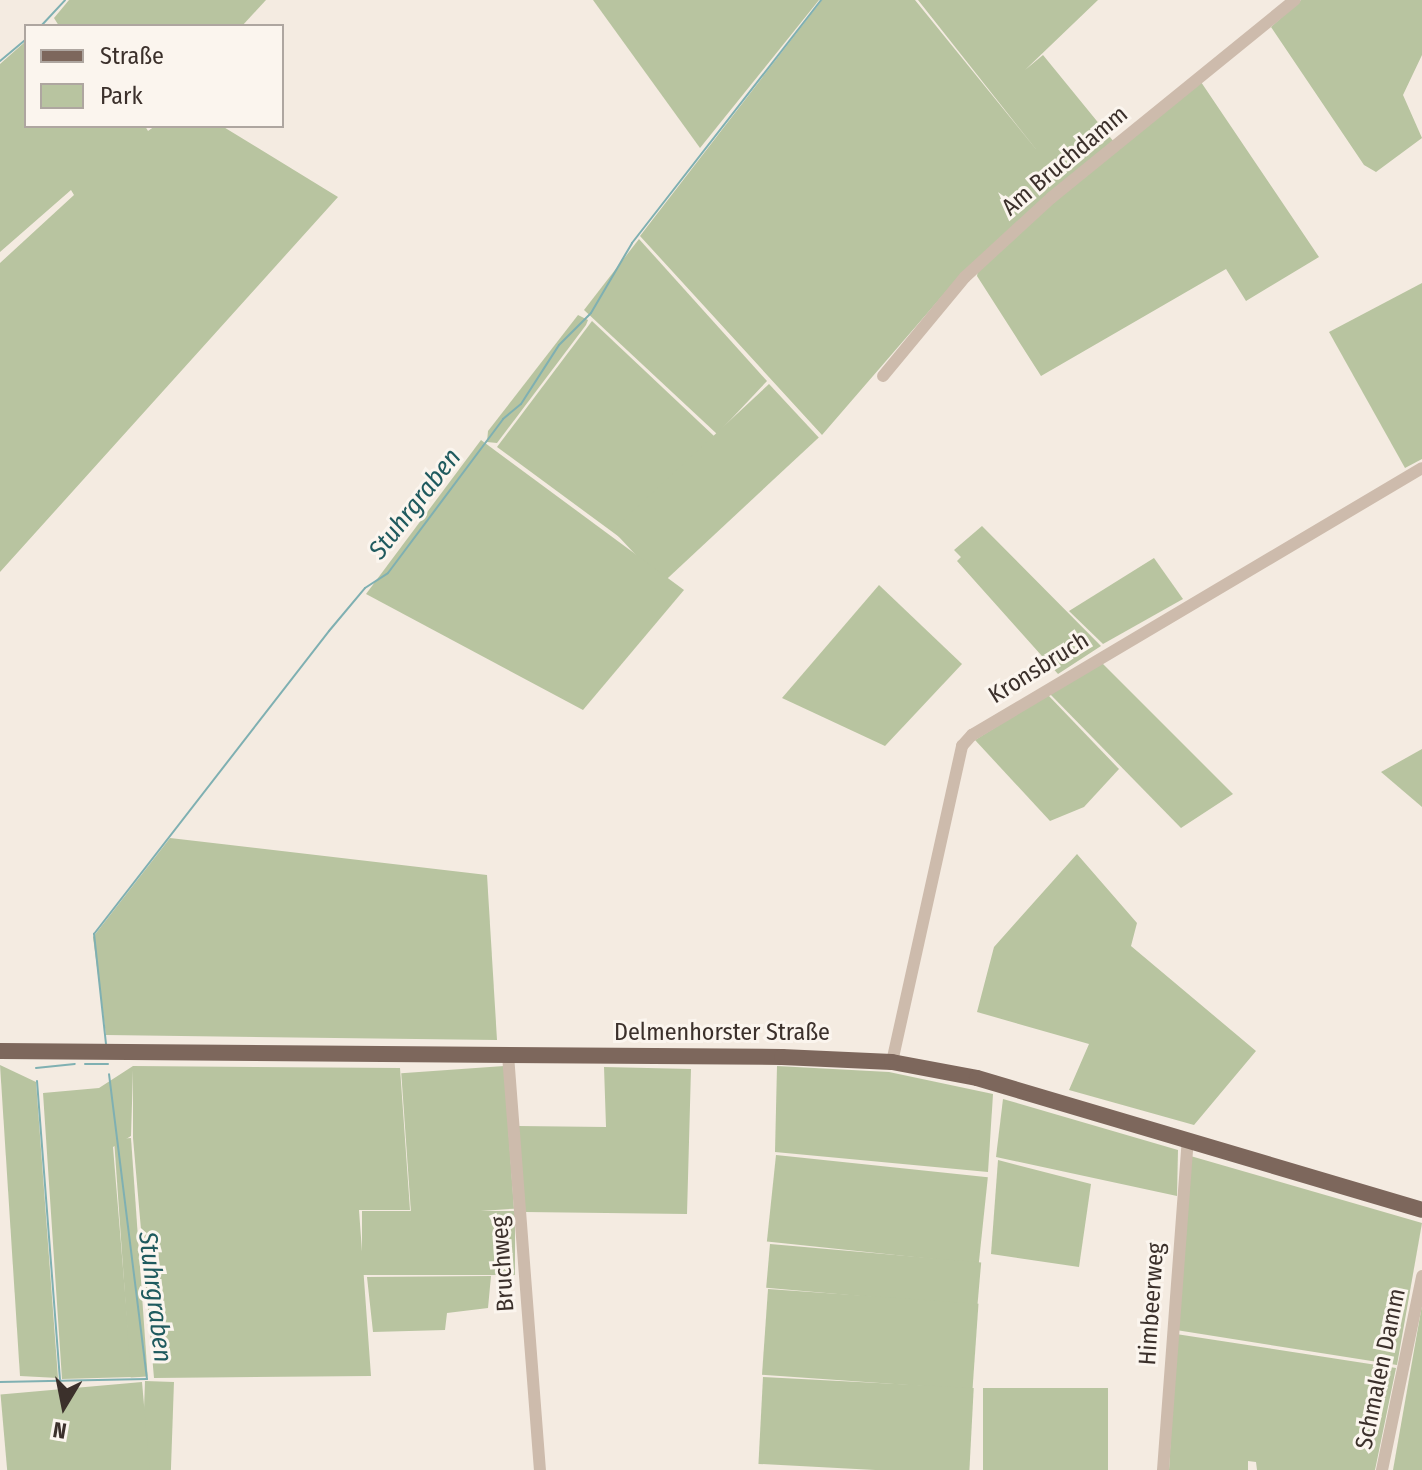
<!DOCTYPE html>
<meta charset="utf-8">
<style>
body{margin:0}
#map{position:relative;width:1422px;height:1470px;overflow:hidden;background:#f4ebe1;font-family:"Fira Sans Condensed",sans-serif}
div>[style]{position:absolute}
[style*='--x']{left:calc(var(--x)*1px);top:calc(var(--y)*1px);width:calc(var(--w)*1px);rotate:calc(var(--a)*1deg)}
.green>*{inset:0;background:#b8c4a0;transform-origin:0 0}
.stream>*{height:2px;margin:-1px;padding:0 1px;transform-origin:1px;border-radius:1px;background:#7fb0b2}
.minor>*{height:12px;margin:-6px;padding:0 6px;transform-origin:6px;border-radius:6px;background:#cdbbac}
.major>*{height:16px;margin:-8px;padding:0 8px;transform-origin:8px;border-radius:8px;background:#7d675c}
span{translate:-50% -50%;white-space:nowrap;text-align:center;line-height:1.15;-webkit-text-stroke:6px #fbf5ee;paint-order:stroke}
.street-label{font-size:24px;color:#3b302b}
.water-label{font-size:26px;color:#1f5a5e;font-style:italic}
.legend{position:absolute;left:24px;top:24px;width:260px;height:104px;box-sizing:border-box;background:#fbf5ee;border:2px solid #aea6a0;margin:0;padding:10px 14px;list-style:none;font-size:24px;color:#3b302b}
.legend li{display:flex;align-items:center;gap:16px;height:40px}
.legend b{width:40px;border:2px solid #aea6a0}
.north{position:absolute;left:24px;top:1366px;width:80px;height:80px;-webkit-text-stroke:6px #fbf5ee;paint-order:stroke;rotate:190deg;font-size:22px;font-weight:700;line-height:32px;text-align:center;color:#3b302b}
.north::after{content:'';display:block;margin:auto;width:28px;height:36px;background:#3b302b;clip-path:polygon(50% 0,100% 100%,50% 72%,0 100%)}
</style>
<div id="map">
<div class="green">
<div style="clip-path:polygon(69px 0,266px 0,242px 26px,59px 26px,54px 18px)"></div>
<div style="clip-path:polygon(593px 0,819px 0,700px 148px)"></div>
<div style="clip-path:polygon(822px 0,915px 0,1039px 153px,918px 0,1098px 0,1025px 70px,1043px 55px,1114px 142px,962px 273px,822px 435px,640px 236px)"></div>
<div style="clip-path:polygon(1301px 0,1422px 0,1422px 55px,1403px 95px,1422px 138px,1376px 172px,1364px 165px,1271px 27px)"></div>
<div style="clip-path:polygon(26px 41px,26px 126px,145px 126px,148px 131px,155px 126px,222px 126px,338px 197px,0 572px,0 263px,74px 195px,71px 190px,0 252px,0 64px)"></div>
<div style="clip-path:polygon(1201px 82px,1319px 257px,1246px 301px,1226px 269px,1041px 376px,977px 276px,978px 270px,1068px 188px)"></div>
<div style="clip-path:polygon(639px 239px,767px 381px,717px 434px,584px 310px)"></div>
<div style="clip-path:polygon(1422px 283px,1422px 459px,1405px 468px,1329px 332px)"></div>
<div style="clip-path:polygon(578px 315px,588px 320px,586px 325px,497px 443px,487px 442px,488px 431px)"></div>
<div style="clip-path:polygon(592px 321px,714px 436px,622px 539px,497px 447px)"></div>
<div style="left:769px;top:384px;width:73px;height:214px;rotate:47deg"></div>
<div style="clip-path:polygon(481px 440px,684px 590px,583px 710px,366px 594px)"></div>
<div style="clip-path:polygon(982px 526px,1101px 646px,1058px 674px,957px 561px,961px 557px,954px 550px)"></div>
<div style="clip-path:polygon(1154px 558px,1183px 599px,1103px 644px,1069px 611px)"></div>
<div style="clip-path:polygon(879px 585px,962px 664px,885px 746px,782px 698px)"></div>
<div style="clip-path:polygon(1102px 663px,1233px 794px,1181px 828px,1049px 693px)"></div>
<div style="clip-path:polygon(1048px 695px,1119px 769px,1084px 807px,1050px 821px,975px 740px)"></div>
<div style="clip-path:polygon(1422px 749px,1422px 807px,1381px 772px)"></div>
<div style="clip-path:polygon(170px 838px,487px 875px,497px 1040px,106px 1035px,93px 937px)"></div>
<div style="clip-path:polygon(1077px 854px,1137px 923px,1131px 946px,1256px 1051px,1194px 1125px,1069px 1090px,1089px 1044px,977px 1012px,994px 947px)"></div>
<div style="clip-path:polygon(0 1065px,36px 1082px,58px 1378px,20px 1376px)"></div>
<div style="clip-path:polygon(133px 1066px,400px 1068px,410px 1210px,359px 1210px,371px 1376px,154px 1378px,133px 1138px,133px 1070px,131px 1136px,113px 1147px,132px 1377px,62px 1379px,43px 1093px,99px 1088px)"></div>
<div style="left:504px;top:1066px;width:143px;height:103px;rotate:86deg"></div>
<div style="clip-path:polygon(777px 1066px,889px 1072px,993px 1094px,988px 1172px,775px 1152px)"></div>
<div style="clip-path:polygon(604px 1067px,691px 1069px,687px 1214px,525px 1212px,518px 1126px,606px 1127px)"></div>
<div style="clip-path:polygon(1003px 1099px,1178px 1150px,1177px 1196px,996px 1157px)"></div>
<div style="left:131px;top:1138px;width:239px;height:17px;rotate:86deg"></div>
<div style="left:776px;top:1155px;width:213px;height:87px;rotate:6deg"></div>
<div style="clip-path:polygon(1187px 1155px,1422px 1223px,1397px 1365px,1176px 1330px)"></div>
<div style="clip-path:polygon(998px 1160px,1091px 1184px,1079px 1267px,991px 1254px)"></div>
<div style="left:362px;top:1211px;width:153px;height:64px"></div>
<div style="left:770px;top:1244px;width:212px;height:44px;rotate:5deg"></div>
<div style="clip-path:polygon(491px 1276px,488px 1308px,447px 1313px,445px 1330px,373px 1332px,367px 1277px)"></div>
<div style="left:768px;top:1289px;width:211px;height:86px;rotate:4deg"></div>
<div style="clip-path:polygon(1422px 1305px,1422px 1470px,1393px 1470px)"></div>
<div style="clip-path:polygon(1176px 1334px,1396px 1368px,1375px 1470px,1257px 1470px,1256px 1462px,1248px 1461px,1248px 1470px,1169px 1470px)"></div>
<div style="left:763px;top:1377px;width:211px;height:87px;rotate:3deg"></div>
<div style="left:145px;top:1381px;width:29px;height:89px;rotate:2deg"></div>
<div style="left:142px;top:1382px;width:88px;height:142px;rotate:85deg"></div>
<div style="left:983px;top:1388px;width:125px;height:82px"></div>
</div>
<div class="stream">
<div style="--x:41;--y:26;--w:35;--a:-47"></div>
<div style="--x:0;--y:61;--w:34;--a:-40"></div>
<div style="--x:106;--y:1044;--w:111;--a:-96.2"></div>
<div style="--x:94;--y:934;--w:383;--a:-52.2"></div>
<div style="--x:329;--y:631;--w:56;--a:-50.1"></div>
<div style="--x:365;--y:588;--w:27;--a:-33"></div>
<div style="--x:388;--y:573;--w:192;--a:-53.2"></div>
<div style="--x:503;--y:419;--w:23;--a:-40"></div>
<div style="--x:521;--y:404;--w:70;--a:-57.2"></div>
<div style="--x:559;--y:345;--w:45;--a:-45"></div>
<div style="--x:591;--y:313;--w:81;--a:-59.6"></div>
<div style="--x:632;--y:243;--w:308;--a:-52.1"></div>
<div style="--x:85;--y:1064;--w:23;--a:0"></div>
<div style="--x:36;--y:1068;--w:39;--a:-6"></div>
<div style="--x:37;--y:1081;--w:299;--a:85.6"></div>
<div style="--x:0;--y:1382;--w:147;--a:-1.2"></div>
<div style="--x:147;--y:1379;--w:307;--a:-97.1"></div>
</div>
<div class="minor">
<div style="--x:883;--y:376;--w:129;--a:-50.4"></div>
<div style="--x:965;--y:277;--w:117;--a:-42.6"></div>
<div style="--x:1051;--y:198;--w:314;--a:-39.1"></div>
<div style="--x:508;--y:1055;--w:416;--a:85.6"></div>
<div style="--x:892;--y:1062;--w:324;--a:-77.5"></div>
<div style="--x:962;--y:746;--w:15;--a:-48"></div>
<div style="--x:972;--y:735;--w:523;--a:-30.68"></div>
<div style="--x:1163;--y:1470;--w:330;--a:-85.7"></div>
<div style="--x:1382;--y:1470;--w:198;--a:-78.3"></div>
</div>
<div class="major">
<div style="--x:0;--y:1051;--w:782;--a:0.44"></div>
<div style="--x:782;--y:1057;--w:110;--a:2.6"></div>
<div style="--x:892;--y:1062;--w:86;--a:10.7"></div>
<div style="--x:977;--y:1078;--w:464;--a:16.5"></div>
</div>
<div class="street-label">
<span style="left:1065px;top:161px;rotate:-40deg">Am Bruchdamm</span>
<span style="left:1039px;top:668px;rotate:-32deg">Kronsbruch</span>
<span style="left:722px;top:1033px">Delmenhorster Straße</span>
<span style="left:503px;top:1264px;rotate:-94deg">Bruchweg</span>
<span style="left:1152px;top:1304px;rotate:-86deg">Himbeerweg</span>
<span style="left:1381px;top:1369px;rotate:-78deg">Schmalen Damm</span>
</div>
<div class="water-label">
<span style="left:415px;top:504px;rotate:-52deg">Stuhrgraben</span>
<span style="left:155px;top:1297px;rotate:83deg">Stuhrgraben</span>
</div>
<ul class="legend">
<li><b style="height:10px;background:#7d675c"></b>Straße</li>
<li><b style="height:22px;background:#b8c4a0"></b>Park</li>
</ul>
<div class="north">N</div>
</div>
